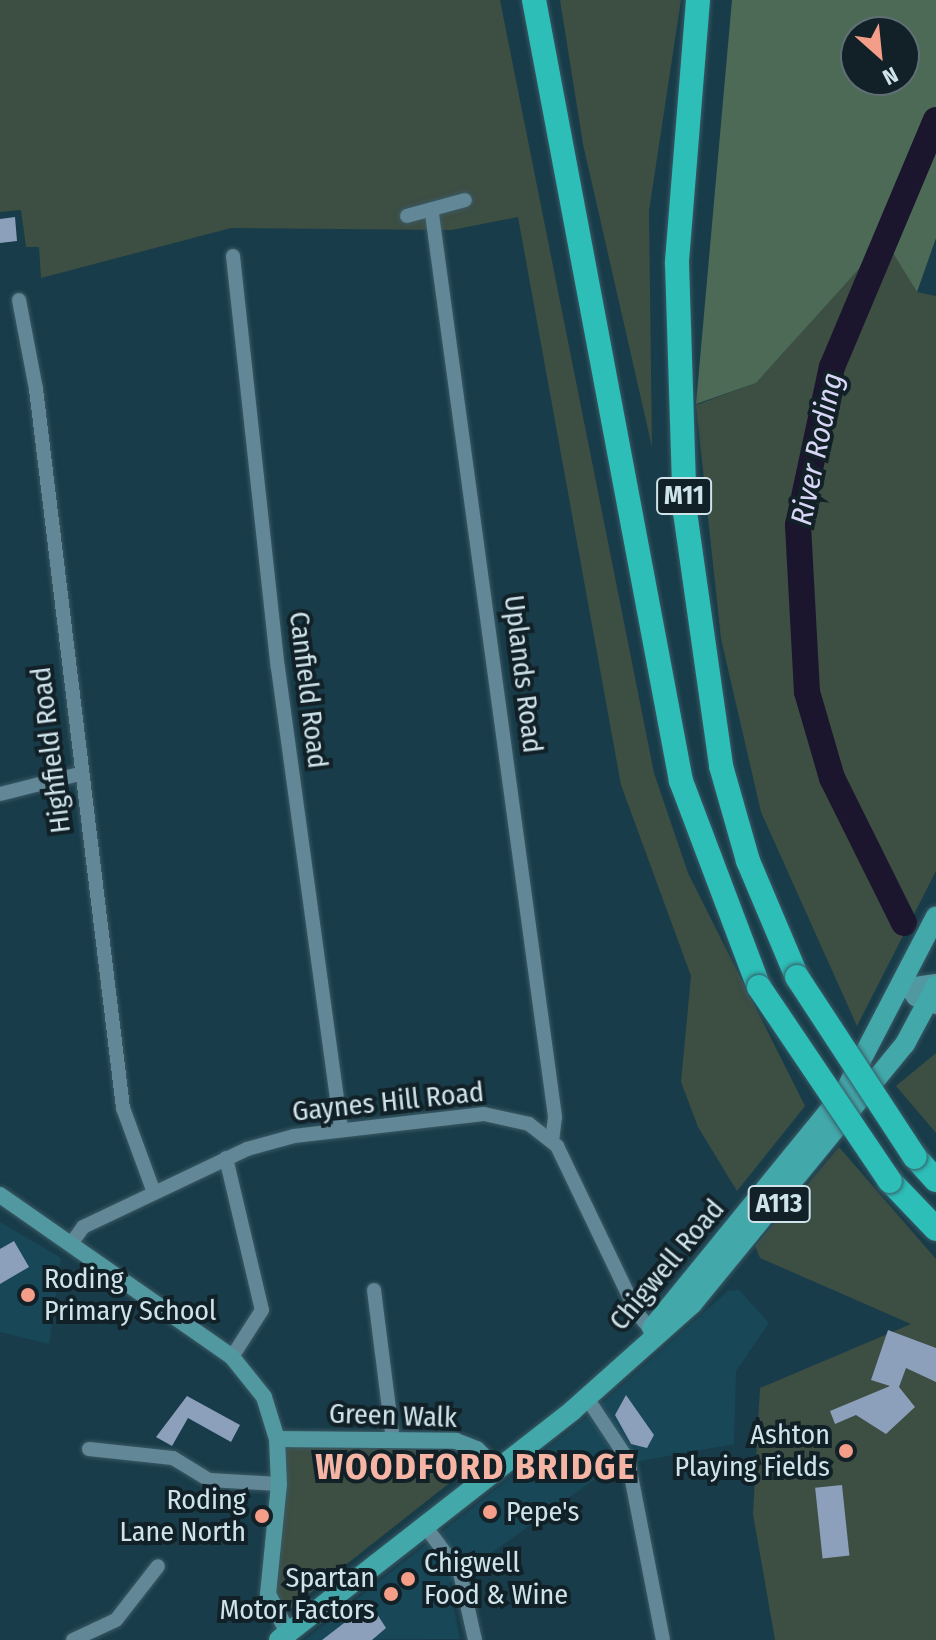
<!DOCTYPE html>
<style>
body{margin:0}
#map{position:relative;width:936px;height:1640px;overflow:hidden;background:#183c49;font-family:"Fira Sans Condensed",sans-serif}
div>[style]{position:absolute}
[style*='--x']{left:calc(var(--x)*1px);top:calc(var(--y)*1px);width:calc(var(--w)*1px);rotate:calc(var(--a)*1deg)}
.built>*{inset:0;background:#184757}
.green>*{inset:0;background:#3d4e43}
.forest>*{inset:0;background:#4d6a57}
.river>*{height:26px;margin:-13px;padding:0 13px;transform-origin:13px;border-radius:13px;background:#1b162e}
.building>*{inset:0;background:#8c9fbb;transform-origin:0 0}
.roads{filter:drop-shadow(0 0 2px #3a5964) drop-shadow(0 0 2px #3a5964)}
.street>*{height:14px;margin:-7px;padding:0 7px;transform-origin:7px;border-radius:7px;background:#628796}
.secondary>*{height:16px;margin:-8px;padding:0 8px;transform-origin:8px;border-radius:8px;background:#5298a0}
.primary>*{height:20px;margin:-10px;padding:0 10px;transform-origin:10px;border-radius:10px;background:#42a8aa}
.highway>*{height:24px;margin:-12px;padding:0 12px;transform-origin:12px;border-radius:12px;background:#2cbeb7}
.bridges{filter:drop-shadow(0 0 2px #3a5964) drop-shadow(0 0 2px #3a5964)}
.highway-bridge>*{height:24px;margin:-12px;padding:0 12px;transform-origin:12px;border-radius:12px;background:#2cbeb7}
.dots>*{width:22px;height:22px;translate:-50% -50%;box-sizing:border-box;border:4px solid #122127;border-radius:50%}
span{translate:-50% -50%;white-space:nowrap;text-align:center;line-height:1.15;-webkit-text-stroke:8px #122127;paint-order:stroke}
.shield-label span{padding:2px 6px;background:#122127;border:2px solid;border-radius:6px;-webkit-text-stroke-width:0}
.shield-label{font-size:26px;color:#cfe3eb;font-weight:700}
.street-label{font-size:28px;color:#cfe3eb}
.poi-label{font-size:28px;color:#cfe3eb}
.left{translate:0 -50%;text-align:left}
.right{translate:-100% -50%;text-align:right}
.water-label{font-size:30px;color:#d9d5f6;font-style:italic}
.district-label{font-size:36px;color:#f5b4a4;font-weight:700;letter-spacing:2px}
.north{position:absolute;left:840px;top:16px;width:80px;height:80px;box-sizing:border-box;background:#122127;border:2px solid #5e6f75;border-radius:50%;rotate:153deg;font-size:22px;font-weight:700;line-height:32px;text-align:center;color:#cfe3eb}
.north::after{content:'';display:block;margin:auto;width:28px;height:36px;background:#f49e89;clip-path:polygon(50% 0,100% 100%,50% 72%,0 100%)}
</style>
<div id="map">
<div class="built">
<div style="clip-path:polygon(0 1222px,61px 1258px,49px 1344px,0 1332px)"></div>
<div style="clip-path:polygon(739px 1290px,769px 1323px,736px 1371px,734px 1444px,613px 1466px,449px 1583px,460px 1639px,305px 1640px,581px 1422px,728px 1291px)"></div>
</div>
<div class="green">
<div style="clip-path:polygon(0 0,500px 0,654px 773px,688px 873px,805px 1106px,737px 1191px,698px 1127px,681px 1082px,691px 976px,621px 785px,518px 217px,452px 230px,231px 228px,41px 278px,39px 247px,26px 247px,21px 210px,0 212px)"></div>
<div style="clip-path:polygon(560px 0,681px 0,649px 211px,652px 447px,583px 144px)"></div>
<div style="clip-path:polygon(885px 239px,917px 292px,936px 296px,936px 871px,857px 1026px,761px 812px,721px 639px,696px 405px,756px 383px)"></div>
<div style="clip-path:polygon(936px 1053px,936px 1133px,896px 1086px)"></div>
<div style="clip-path:polygon(839px 1147px,936px 1259px,936px 1640px,775px 1640px,753px 1514px,760px 1388px,911px 1324px,760px 1258px,755px 1246px)"></div>
<div style="clip-path:polygon(295px 1445px,449px 1451px,466px 1470px,286px 1612px,275px 1601px,285px 1450px)"></div>
</div>
<div class="forest">
<div style="clip-path:polygon(evenodd,732px 0,936px 0,936px 238px,917px 292px,885px 240px,756px 383px,696px 404px,732px 0,856px 32px,904px 32px,904px 80px,856px 80px,856px 32px)"></div>
</div>
<div class="river">
<div style="--x:904;--y:923;--w:162;--a:-116.4"></div>
<div style="--x:832;--y:778;--w:90;--a:-106.2"></div>
<div style="--x:807;--y:692;--w:167;--a:-93.1"></div>
<div style="--x:798;--y:525;--w:162;--a:-77.9"></div>
<div style="--x:832;--y:367;--w:268;--a:-67.2"></div>
</div>
<div class="building">
<div style="clip-path:polygon(15px 217px,17px 241px,0 243px,0 219px)"></div>
<div style="clip-path:polygon(14px 1241px,29px 1267px,0 1284px,0 1249px)"></div>
<div style="clip-path:polygon(888px 1330px,936px 1348px,936px 1382px,906px 1368px,899px 1387px,915px 1407px,886px 1434px,856px 1415px,835px 1424px,830px 1411px,890px 1386px,871px 1380px)"></div>
<div style="clip-path:polygon(626px 1395px,654px 1435px,647px 1448px,631px 1444px,615px 1415px)"></div>
<div style="clip-path:polygon(187px 1396px,240px 1425px,231px 1442px,188px 1418px,172px 1446px,156px 1437px)"></div>
<div style="left:842px;top:1485px;width:71px;height:27px;rotate:84deg"></div>
<div style="clip-path:polygon(370px 1603px,386px 1628px,372px 1640px,322px 1640px)"></div>
</div>
<div class="roads">
<div class="street">
<div style="--x:432;--y:214;--w:911;--a:82.24"></div>
<div style="--x:555;--y:1117;--w:24;--a:97"></div>
<div style="--x:407;--y:216;--w:60;--a:-15.4"></div>
<div style="--x:233;--y:256;--w:414;--a:83.8"></div>
<div style="--x:278;--y:668;--w:466;--a:82.2"></div>
<div style="--x:19;--y:300;--w:91;--a:79.2"></div>
<div style="--x:36;--y:389;--w:724;--a:83.1"></div>
<div style="--x:123;--y:1108;--w:87;--a:69.9"></div>
<div style="--x:0;--y:794;--w:81;--a:-14.2"></div>
<div style="--x:226;--y:1158;--w:156;--a:76.7"></div>
<div style="--x:262;--y:1310;--w:56;--a:122.6"></div>
<div style="--x:73;--y:1241;--w:17;--a:-54"></div>
<div style="--x:83;--y:1227;--w:182;--a:-25.4"></div>
<div style="--x:247;--y:1149;--w:49;--a:-15.5"></div>
<div style="--x:294;--y:1136;--w:191;--a:-6.6"></div>
<div style="--x:484;--y:1114;--w:46;--a:12.5"></div>
<div style="--x:529;--y:1124;--w:36;--a:38"></div>
<div style="--x:557;--y:1146;--w:185;--a:64.4"></div>
<div style="--x:637;--y:1313;--w:31;--a:50"></div>
<div style="--x:374;--y:1290;--w:152;--a:82.8"></div>
<div style="--x:587;--y:1398;--w:74;--a:56.5"></div>
<div style="--x:628;--y:1460;--w:183;--a:79"></div>
<div style="--x:89;--y:1449;--w:84;--a:6.1"></div>
<div style="--x:173;--y:1458;--w:42;--a:31.4"></div>
<div style="--x:209;--y:1480;--w:70;--a:3.3"></div>
<div style="--x:425;--y:1526;--w:59;--a:53.3"></div>
<div style="--x:460;--y:1573;--w:69;--a:77.4"></div>
<div style="--x:73;--y:1640;--w:47;--a:-24.9"></div>
<div style="--x:116;--y:1620;--w:68;--a:-52.1"></div>
</div>
<div class="secondary">
<div style="--x:936;--y:982;--w:30;--a:172"></div>
<div style="--x:906;--y:986;--w:15;--a:53"></div>
<div style="--x:915;--y:998;--w:22;--a:21"></div>
<div style="--x:0;--y:1195;--w:283;--a:34.9"></div>
<div style="--x:232;--y:1357;--w:51;--a:51.3"></div>
<div style="--x:264;--y:1397;--w:44;--a:72.8"></div>
<div style="--x:277;--y:1439;--w:45;--a:87.5"></div>
<div style="--x:279;--y:1484;--w:111;--a:95.7"></div>
<div style="--x:268;--y:1594;--w:44;--a:62.9"></div>
<div style="--x:277;--y:1439;--w:179;--a:0.6"></div>
<div style="--x:456;--y:1441;--w:22;--a:21"></div>
<div style="--x:477;--y:1449;--w:29;--a:46"></div>
</div>
<div class="primary">
<div style="--x:652;--y:1328;--w:303;--a:-50.8"></div>
<div style="--x:844;--y:1093;--w:199;--a:-62.5"></div>
<div style="--x:279;--y:1640;--w:373;--a:-38"></div>
<div style="--x:573;--y:1410;--w:159;--a:-41.7"></div>
<div style="--x:692;--y:1304;--w:336;--a:-50.7"></div>
<div style="--x:905;--y:1044;--w:66;--a:-61.9"></div>
</div>
<div class="highway">
<div style="--x:534;--y:0;--w:795;--a:79.34"></div>
<div style="--x:681;--y:781;--w:220;--a:69.3"></div>
<div style="--x:698;--y:0;--w:264;--a:94.6"></div>
<div style="--x:677;--y:263;--w:249;--a:88.2"></div>
<div style="--x:685;--y:512;--w:257;--a:81.9"></div>
<div style="--x:721;--y:766;--w:99;--a:74.1"></div>
<div style="--x:748;--y:861;--w:126;--a:67.1"></div>
<div style="--x:915;--y:1157;--w:31;--a:48"></div>
<div style="--x:890;--y:1181;--w:66;--a:46.2"></div>
</div>
</div>
<div class="bridges">
<div class="highway-bridge">
<div style="--x:797;--y:977;--w:215;--a:56.8"></div>
<div style="--x:759;--y:987;--w:234;--a:56"></div>
</div>
</div>
<div class="dots">
<div style="left:28px;top:1295px;background:#f49e89"></div>
<div style="left:846px;top:1451px;background:#f49e89"></div>
<div style="left:490px;top:1512px;background:#f49e89"></div>
<div style="left:262px;top:1516px;background:#f49e89"></div>
<div style="left:408px;top:1579px;background:#f49e89"></div>
<div style="left:391px;top:1594px;background:#f49e89"></div>
</div>
<div class="shield-label">
<span style="left:684px;top:496px">M11</span>
<span style="left:779px;top:1204px">A113</span>
</div>
<div class="street-label">
<span style="left:523px;top:674px;rotate:83deg">Uplands Road</span>
<span style="left:308px;top:690px;rotate:83deg">Canfield Road</span>
<span style="left:51px;top:750px;rotate:-97deg">Highfield Road</span>
<span style="left:388px;top:1102px;rotate:-6deg">Gaynes Hill Road</span>
<span style="left:667px;top:1265px;rotate:-50deg">Chigwell Road</span>
<span style="left:393px;top:1416px;rotate:2deg">Green Walk</span>
</div>
<div class="poi-label">
<span class="left" style="left:44px;top:1295px">Roding<br>Primary School</span>
<span class="right" style="left:830px;top:1451px">Ashton<br>Playing Fields</span>
<span class="right" style="left:246px;top:1516px">Roding<br>Lane North</span>
<span class="left" style="left:506px;top:1512px">Pepe's</span>
<span class="left" style="left:424px;top:1579px">Chigwell<br>Food &amp; Wine</span>
<span class="right" style="left:375px;top:1594px">Spartan<br>Motor Factors</span>
</div>
<div class="water-label">
<span style="left:817px;top:449px;rotate:-78deg">River Roding</span>
</div>
<div class="district-label">
<span style="left:476px;top:1468px">WOODFORD BRIDGE</span>
</div>
<div class="north">N</div>
</div>
